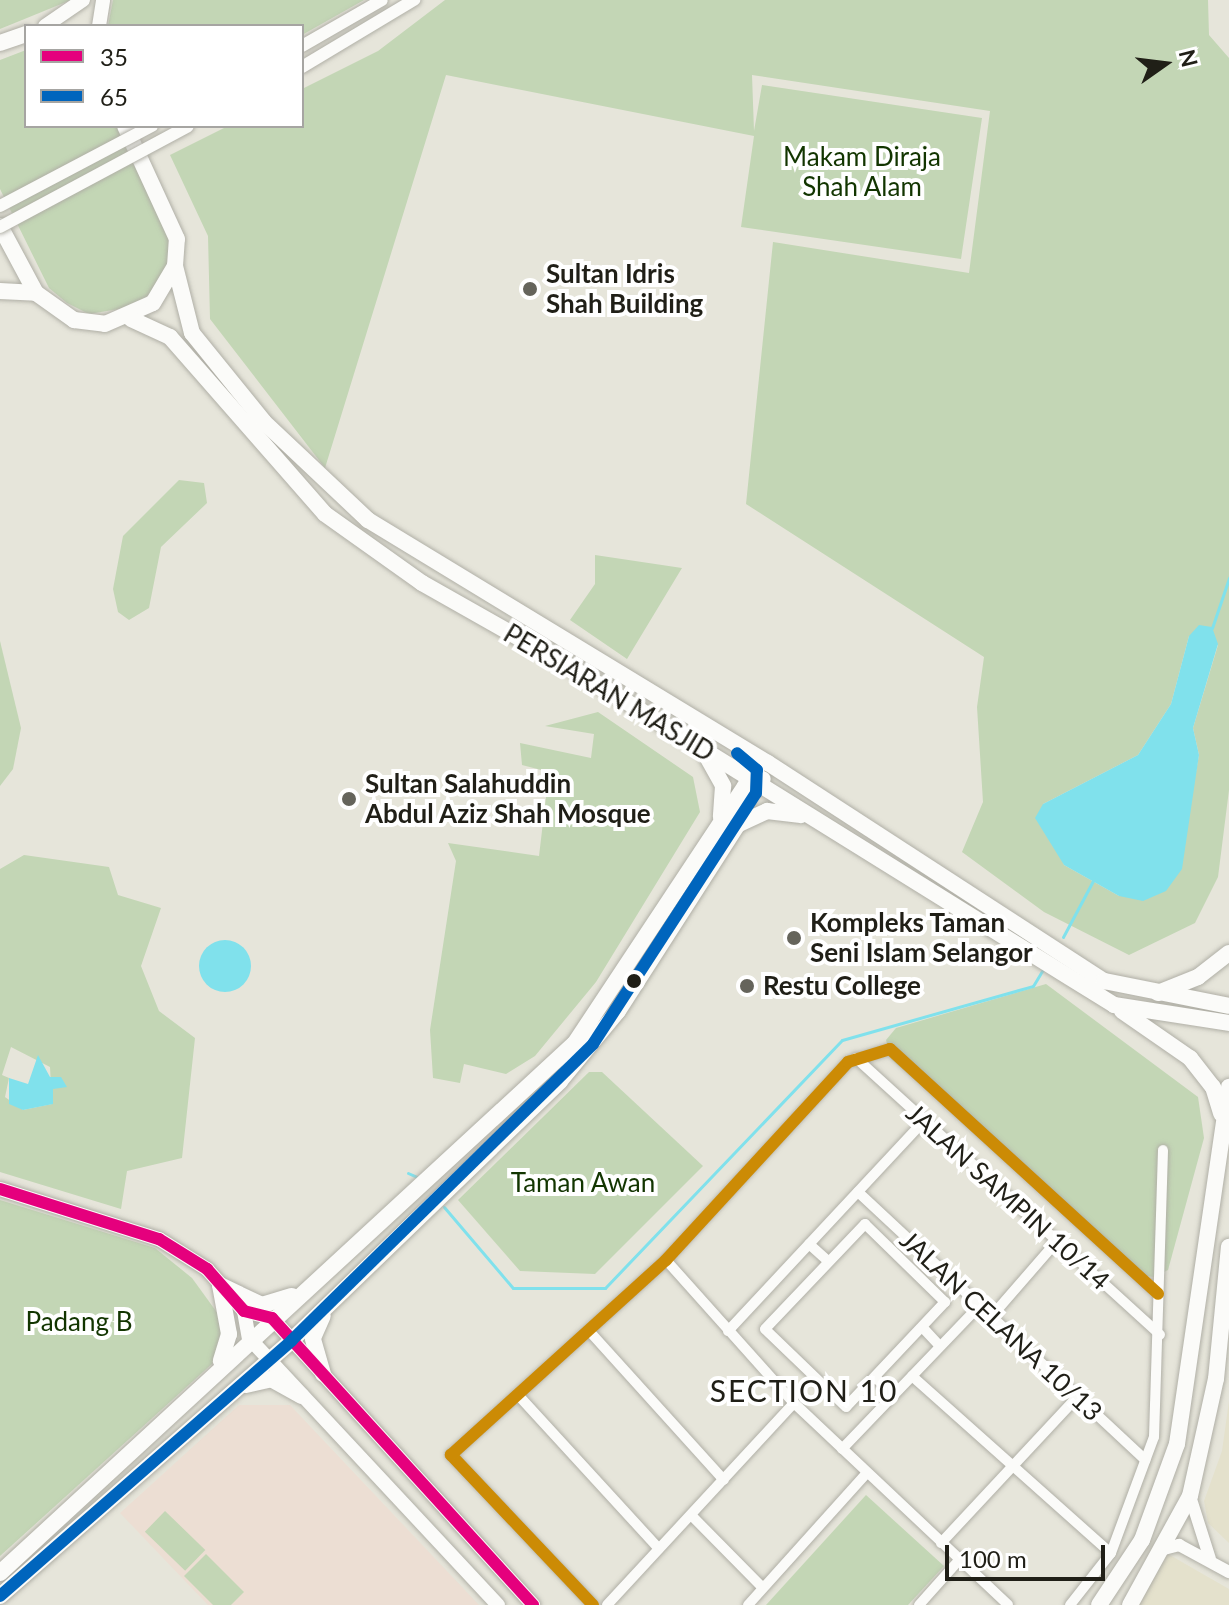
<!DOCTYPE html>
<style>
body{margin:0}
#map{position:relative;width:1229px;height:1605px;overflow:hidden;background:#e6e5da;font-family:Lato,sans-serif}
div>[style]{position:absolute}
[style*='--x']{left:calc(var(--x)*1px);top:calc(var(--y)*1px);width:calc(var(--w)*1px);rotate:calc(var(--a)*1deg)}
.built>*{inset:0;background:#e4e1cc}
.education>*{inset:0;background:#ecded3}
.green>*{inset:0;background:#c3d6b5;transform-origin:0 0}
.water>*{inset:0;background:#80e1ec}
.round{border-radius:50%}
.stream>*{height:3px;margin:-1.5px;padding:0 1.5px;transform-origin:1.5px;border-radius:1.5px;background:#80e1ec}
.roads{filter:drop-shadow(0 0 2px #b0afa6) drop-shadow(0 0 2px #b0afa6)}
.minor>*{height:10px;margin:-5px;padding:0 5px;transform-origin:5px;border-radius:5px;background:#fbfbf9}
.tertiary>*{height:12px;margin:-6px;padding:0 6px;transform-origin:6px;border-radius:6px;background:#fbfbf9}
.secondary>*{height:14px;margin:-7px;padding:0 7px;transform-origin:7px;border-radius:7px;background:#fbfbf9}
.primary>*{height:16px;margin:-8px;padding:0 8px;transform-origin:8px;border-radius:8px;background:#fbfbf9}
.bridges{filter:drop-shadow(0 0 2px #b0afa6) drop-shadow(0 0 2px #b0afa6)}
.tertiary-bridge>*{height:12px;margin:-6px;padding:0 6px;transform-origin:6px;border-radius:6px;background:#fbfbf9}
.bus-1>*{height:12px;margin:-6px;padding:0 6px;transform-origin:6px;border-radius:6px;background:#e5007d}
.bus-2>*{height:12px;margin:-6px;padding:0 6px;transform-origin:6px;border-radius:6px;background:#0065bd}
.bus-3>*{height:12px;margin:-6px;padding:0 6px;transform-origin:6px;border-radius:6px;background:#cc8b05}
.dots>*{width:22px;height:22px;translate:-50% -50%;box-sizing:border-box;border:4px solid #fff;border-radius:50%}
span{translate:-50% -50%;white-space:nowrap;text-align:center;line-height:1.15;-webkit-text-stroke:8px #fff;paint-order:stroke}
.park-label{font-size:26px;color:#123500}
.poi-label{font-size:26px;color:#201f17;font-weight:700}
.left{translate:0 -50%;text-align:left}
.street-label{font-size:26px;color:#201f17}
.quarter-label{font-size:30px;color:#201f17;letter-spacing:2px}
.legend{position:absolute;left:24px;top:24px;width:280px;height:104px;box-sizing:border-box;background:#fff;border:2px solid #a6a5a2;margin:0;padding:10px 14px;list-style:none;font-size:24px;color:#201f17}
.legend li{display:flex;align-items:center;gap:16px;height:40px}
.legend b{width:40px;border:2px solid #a6a5a2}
.north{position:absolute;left:1125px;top:24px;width:80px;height:80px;-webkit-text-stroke:6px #fff;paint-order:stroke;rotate:76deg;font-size:22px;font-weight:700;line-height:32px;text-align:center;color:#201f17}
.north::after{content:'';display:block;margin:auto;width:28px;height:36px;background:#201f17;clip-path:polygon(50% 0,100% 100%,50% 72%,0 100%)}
.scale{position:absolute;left:945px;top:1545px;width:160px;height:36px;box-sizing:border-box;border:4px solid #201f17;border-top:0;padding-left:10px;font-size:24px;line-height:28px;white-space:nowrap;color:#201f17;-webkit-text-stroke:6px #fff;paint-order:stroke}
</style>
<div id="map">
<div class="built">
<div style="clip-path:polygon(1229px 1401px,1229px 1543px,1208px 1523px,1204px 1501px,1222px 1451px)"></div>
<div style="clip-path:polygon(1168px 1554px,1229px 1589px,1229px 1605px,1138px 1605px)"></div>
</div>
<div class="education">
<div style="clip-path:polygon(239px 1405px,290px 1405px,479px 1605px,208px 1605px,120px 1513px)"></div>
</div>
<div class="green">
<div style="clip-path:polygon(0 0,71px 0,0 29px)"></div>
<div style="clip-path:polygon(113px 0,364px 0,302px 35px,302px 26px,108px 26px)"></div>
<div style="clip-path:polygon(evenodd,445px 0,1208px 0,1209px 35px,1229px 58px,1229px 790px,1218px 877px,1195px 923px,1129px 955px,1044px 912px,962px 852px,983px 802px,977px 707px,984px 657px,746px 504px,773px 242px,969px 273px,990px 111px,752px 75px,754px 131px,762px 85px,982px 118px,961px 259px,741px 227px,754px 136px,446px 75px,325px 468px,210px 319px,208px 236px,170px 155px,228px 126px,302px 126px,302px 89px,378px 51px,445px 0,1189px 636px,1218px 645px,1193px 728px,1199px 755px,1192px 794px,1119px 896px,1064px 865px,1043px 804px,1138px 755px,1171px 704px,1189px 636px)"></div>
<div style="clip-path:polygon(26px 50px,26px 126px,121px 126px,170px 222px,168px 275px,137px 306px,89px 314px,67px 303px,49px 288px,0 189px,0 60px)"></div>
<div style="clip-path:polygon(179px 480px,204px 483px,207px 503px,161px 547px,149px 608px,129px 620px,118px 612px,113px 589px,123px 536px)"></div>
<div style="clip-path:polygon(595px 555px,682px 568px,627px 659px,570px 620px,595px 584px)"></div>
<div style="clip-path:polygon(0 641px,21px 728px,13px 769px,0 786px)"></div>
<div style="clip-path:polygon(598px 712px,693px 777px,700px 812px,596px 982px,535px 1056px,506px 1074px,464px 1064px,460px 1083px,433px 1078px,430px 1030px,456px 861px,448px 843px,539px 856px,549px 772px,522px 765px,520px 743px,591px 758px,594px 734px,545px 726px)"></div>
<div style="clip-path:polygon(evenodd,24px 855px,109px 867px,118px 895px,161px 908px,141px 966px,159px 1011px,195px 1038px,182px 1158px,127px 1171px,121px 1209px,0 1172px,0 869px,24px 855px,11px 1047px,50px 1067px,52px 1104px,23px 1110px,5px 1097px,9px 1078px,2px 1075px,11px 1047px)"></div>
<div style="clip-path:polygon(1046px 984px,1198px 1097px,1204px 1138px,1168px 1270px,1154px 1277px,1138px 1275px,891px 1059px,886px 1040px,896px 1028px)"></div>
<div style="clip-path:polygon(589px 1072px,602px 1072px,703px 1166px,595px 1274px,520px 1271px,458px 1200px)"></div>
<div style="clip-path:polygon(0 1200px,155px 1248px,192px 1278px,221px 1318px,224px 1353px,0 1556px)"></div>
<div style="clip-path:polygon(866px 1495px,944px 1566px,908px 1605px,766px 1605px)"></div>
<div style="left:165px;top:1511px;width:56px;height:29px;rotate:44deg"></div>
<div style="clip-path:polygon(206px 1554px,244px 1592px,231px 1605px,213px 1605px,184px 1576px)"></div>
</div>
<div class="water">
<div style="clip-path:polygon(1199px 625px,1212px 627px,1218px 644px,1193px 728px,1199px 755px,1182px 869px,1166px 891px,1143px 901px,1119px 896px,1064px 865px,1035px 818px,1043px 804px,1138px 755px,1171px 704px,1189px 636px)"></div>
<div class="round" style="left:199px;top:940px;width:52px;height:52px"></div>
<div style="clip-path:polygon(38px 1055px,50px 1077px,61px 1077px,67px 1087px,53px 1089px,53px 1104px,23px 1110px,9px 1104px,9px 1078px,28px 1084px)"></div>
</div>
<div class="stream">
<div style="--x:1212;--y:628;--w:53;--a:-71.2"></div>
<div style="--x:1063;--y:937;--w:66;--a:-61.9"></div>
<div style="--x:408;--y:1173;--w:12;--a:24"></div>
<div style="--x:444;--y:1207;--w:106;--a:49.6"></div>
<div style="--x:513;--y:1288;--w:92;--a:0"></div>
<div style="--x:605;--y:1288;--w:343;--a:-46.3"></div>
<div style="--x:842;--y:1040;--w:198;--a:-15.8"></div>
<div style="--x:1033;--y:986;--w:21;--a:-59"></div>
</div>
<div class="roads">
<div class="minor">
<div style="--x:856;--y:1058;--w:411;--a:42.3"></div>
<div style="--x:858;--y:1192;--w:393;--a:43"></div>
<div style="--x:865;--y:1224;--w:112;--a:44.3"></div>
<div style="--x:945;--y:1302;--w:144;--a:133.3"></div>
<div style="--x:846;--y:1407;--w:112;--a:-136.1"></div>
<div style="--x:765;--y:1329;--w:145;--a:-46.4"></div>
<div style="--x:809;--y:1244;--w:24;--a:42"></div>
<div style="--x:666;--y:1260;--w:192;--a:48.2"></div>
<div style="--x:794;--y:1403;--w:294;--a:43.3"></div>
<div style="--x:991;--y:1317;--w:101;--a:-49"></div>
<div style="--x:924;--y:1329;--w:23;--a:47"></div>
<div style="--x:728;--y:1331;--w:287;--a:-47"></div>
<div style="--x:591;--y:1333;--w:198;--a:47.9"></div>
<div style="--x:912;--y:1376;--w:266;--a:41.7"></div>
<div style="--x:876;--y:1378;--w:24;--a:45"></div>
<div style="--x:519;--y:1396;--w:207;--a:47.5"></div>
<div style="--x:842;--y:1449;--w:198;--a:-46.2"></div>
<div style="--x:692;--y:1516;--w:100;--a:45.4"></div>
<div style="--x:941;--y:1543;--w:200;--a:-47"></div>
<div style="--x:593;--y:1605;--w:207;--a:-133.4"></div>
<div style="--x:451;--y:1455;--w:290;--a:-42.2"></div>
<div style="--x:666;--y:1260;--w:269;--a:-47.4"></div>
<div style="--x:848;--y:1062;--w:44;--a:-17.2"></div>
<div style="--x:890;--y:1049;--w:363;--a:42.4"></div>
<div style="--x:607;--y:1605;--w:275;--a:-47.2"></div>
<div style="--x:748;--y:1605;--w:178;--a:-48"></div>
<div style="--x:919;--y:1605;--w:62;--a:-48.3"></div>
<div style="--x:1070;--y:1605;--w:66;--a:-51.7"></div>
<div style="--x:1111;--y:1553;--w:124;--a:-69.7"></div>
<div style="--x:1154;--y:1437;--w:287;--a:-88.2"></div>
</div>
<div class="tertiary">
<div style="--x:302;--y:46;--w:92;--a:-29.9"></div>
<div style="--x:302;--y:67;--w:131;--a:-30.9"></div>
<div style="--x:1190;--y:1496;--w:66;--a:72.4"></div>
<div style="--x:1164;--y:1549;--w:16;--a:-15"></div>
<div style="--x:1179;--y:1545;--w:57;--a:28.4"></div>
</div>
<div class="secondary">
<div style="--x:45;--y:26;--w:46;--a:-34.4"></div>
<div style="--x:99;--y:26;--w:26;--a:-81"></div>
<div style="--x:0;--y:1189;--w:167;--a:17.5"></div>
<div style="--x:159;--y:1239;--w:57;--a:32"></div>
<div style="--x:207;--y:1269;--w:56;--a:48.6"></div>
<div style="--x:244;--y:1311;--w:29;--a:14"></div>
<div style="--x:272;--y:1318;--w:388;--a:47.7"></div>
<div style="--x:244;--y:1311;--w:27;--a:80"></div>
<div style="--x:249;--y:1338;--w:365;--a:47"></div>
</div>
<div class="primary">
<div style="--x:0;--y:43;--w:28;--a:-19"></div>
<div style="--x:0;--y:226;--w:76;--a:61.8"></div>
<div style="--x:36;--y:293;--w:47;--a:35.4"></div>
<div style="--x:74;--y:320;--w:31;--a:7"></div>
<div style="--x:105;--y:324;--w:52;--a:-23.6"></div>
<div style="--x:153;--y:303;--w:43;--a:-59.3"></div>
<div style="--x:175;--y:266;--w:27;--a:-86"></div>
<div style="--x:177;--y:239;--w:124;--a:-114.7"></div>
<div style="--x:175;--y:266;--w:69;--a:75.8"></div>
<div style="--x:192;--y:333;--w:114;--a:51"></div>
<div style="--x:264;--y:422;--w:143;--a:43.3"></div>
<div style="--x:368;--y:520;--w:468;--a:31.3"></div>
<div style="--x:768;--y:763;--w:401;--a:33"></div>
<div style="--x:1104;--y:981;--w:127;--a:11.3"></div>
<div style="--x:0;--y:291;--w:36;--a:3"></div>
<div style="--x:131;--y:319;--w:43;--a:24.8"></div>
<div style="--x:170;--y:337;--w:235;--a:48.8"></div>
<div style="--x:325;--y:514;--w:119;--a:35.4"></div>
<div style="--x:422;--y:583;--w:169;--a:29.5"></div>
<div style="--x:569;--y:666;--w:642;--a:31.88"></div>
<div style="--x:1114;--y:1005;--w:116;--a:8.9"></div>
<div style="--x:705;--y:753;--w:38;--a:61"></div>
<div style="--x:723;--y:786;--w:31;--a:94"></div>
<div style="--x:739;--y:824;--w:31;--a:-25"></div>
<div style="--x:767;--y:811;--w:34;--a:7"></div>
<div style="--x:1158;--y:993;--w:43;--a:-21.8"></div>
<div style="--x:1198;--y:977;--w:39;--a:-38"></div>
<div style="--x:1122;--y:1011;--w:83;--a:34.7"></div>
<div style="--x:1190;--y:1058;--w:37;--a:52"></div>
<div style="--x:1213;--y:1087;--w:28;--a:73"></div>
<div style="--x:220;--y:1285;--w:47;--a:25.5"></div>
<div style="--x:262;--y:1305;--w:31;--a:-17"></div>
<div style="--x:220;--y:1285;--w:50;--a:79.6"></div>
<div style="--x:229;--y:1334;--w:28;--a:107"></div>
<div style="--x:323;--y:1374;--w:37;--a:-106"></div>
<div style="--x:313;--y:1338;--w:24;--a:-66"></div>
<div style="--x:246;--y:1385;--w:26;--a:-13"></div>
<div style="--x:271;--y:1379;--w:35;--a:29"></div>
<div style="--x:0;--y:1573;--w:782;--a:-42.67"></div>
<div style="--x:575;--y:1043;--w:308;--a:-56.5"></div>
<div style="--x:745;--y:786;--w:19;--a:-21"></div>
<div style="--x:0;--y:1596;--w:388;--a:-41.2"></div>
<div style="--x:292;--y:1340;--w:373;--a:-44"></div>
<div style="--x:560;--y:1081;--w:91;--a:-50.4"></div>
<div style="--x:618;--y:1011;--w:222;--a:-57.3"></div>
<div style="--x:738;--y:824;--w:54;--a:-69.6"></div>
<div style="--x:1099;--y:1605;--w:78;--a:-56.5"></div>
<div style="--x:1142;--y:1540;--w:102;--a:-70"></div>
<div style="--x:1177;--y:1444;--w:361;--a:-81.7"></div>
<div style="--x:1130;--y:1605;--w:124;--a:-61.2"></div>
<div style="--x:1190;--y:1496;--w:120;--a:-77.5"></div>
<div style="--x:1216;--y:1379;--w:133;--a:-84.4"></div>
</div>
</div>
<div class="bridges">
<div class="tertiary-bridge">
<div style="--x:0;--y:206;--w:172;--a:-27.8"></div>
<div style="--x:0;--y:227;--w:213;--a:-28.2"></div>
</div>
</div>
<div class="bus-1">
<div style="--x:0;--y:1189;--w:167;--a:17.5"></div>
<div style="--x:159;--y:1239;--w:57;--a:32"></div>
<div style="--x:207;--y:1269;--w:56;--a:48.6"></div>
<div style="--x:244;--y:1311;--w:29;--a:14"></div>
<div style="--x:272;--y:1318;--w:388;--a:47.7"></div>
</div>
<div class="bus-2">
<div style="--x:0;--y:1596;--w:388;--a:-41.2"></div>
<div style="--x:292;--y:1340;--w:422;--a:-44.5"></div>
<div style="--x:593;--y:1044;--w:299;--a:-57"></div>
<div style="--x:756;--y:793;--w:23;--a:-88"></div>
<div style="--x:757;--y:770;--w:26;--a:-140"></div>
</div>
<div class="bus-3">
<div style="--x:593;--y:1605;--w:207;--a:-133.4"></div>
<div style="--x:451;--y:1455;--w:290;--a:-42.2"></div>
<div style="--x:666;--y:1260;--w:269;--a:-47.4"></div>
<div style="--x:848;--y:1062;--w:44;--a:-17.2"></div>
<div style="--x:890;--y:1049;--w:363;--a:42.4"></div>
</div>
<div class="dots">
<div style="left:530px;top:289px;background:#65645b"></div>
<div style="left:349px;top:799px;background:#65645b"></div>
<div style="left:794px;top:938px;background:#65645b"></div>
<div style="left:634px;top:981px;background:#201f17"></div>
<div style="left:747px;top:986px;background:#65645b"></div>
</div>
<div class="park-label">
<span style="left:862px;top:172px">Makam Diraja<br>Shah Alam</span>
<span style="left:583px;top:1183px">Taman Awan</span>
<span style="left:79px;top:1322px">Padang B</span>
</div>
<div class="poi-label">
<span class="left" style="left:546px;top:289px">Sultan Idris<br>Shah Building</span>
<span class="left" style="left:365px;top:799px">Sultan Salahuddin<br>Abdul Aziz Shah Mosque</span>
<span class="left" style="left:810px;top:938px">Kompleks Taman<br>Seni Islam Selangor</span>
<span class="left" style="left:763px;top:986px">Restu College</span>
</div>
<div class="street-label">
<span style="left:609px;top:693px;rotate:31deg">PERSIARAN MASJID</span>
<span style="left:1008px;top:1197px;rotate:42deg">JALAN SAMPIN 10/14</span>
<span style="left:1001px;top:1326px;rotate:43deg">JALAN CELANA 10/13</span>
</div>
<div class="quarter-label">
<span style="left:804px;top:1390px">SECTION 10</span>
</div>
<ul class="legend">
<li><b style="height:10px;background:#e5007d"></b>35</li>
<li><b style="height:10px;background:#0065bd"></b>65</li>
</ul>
<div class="north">N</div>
<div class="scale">100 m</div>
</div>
